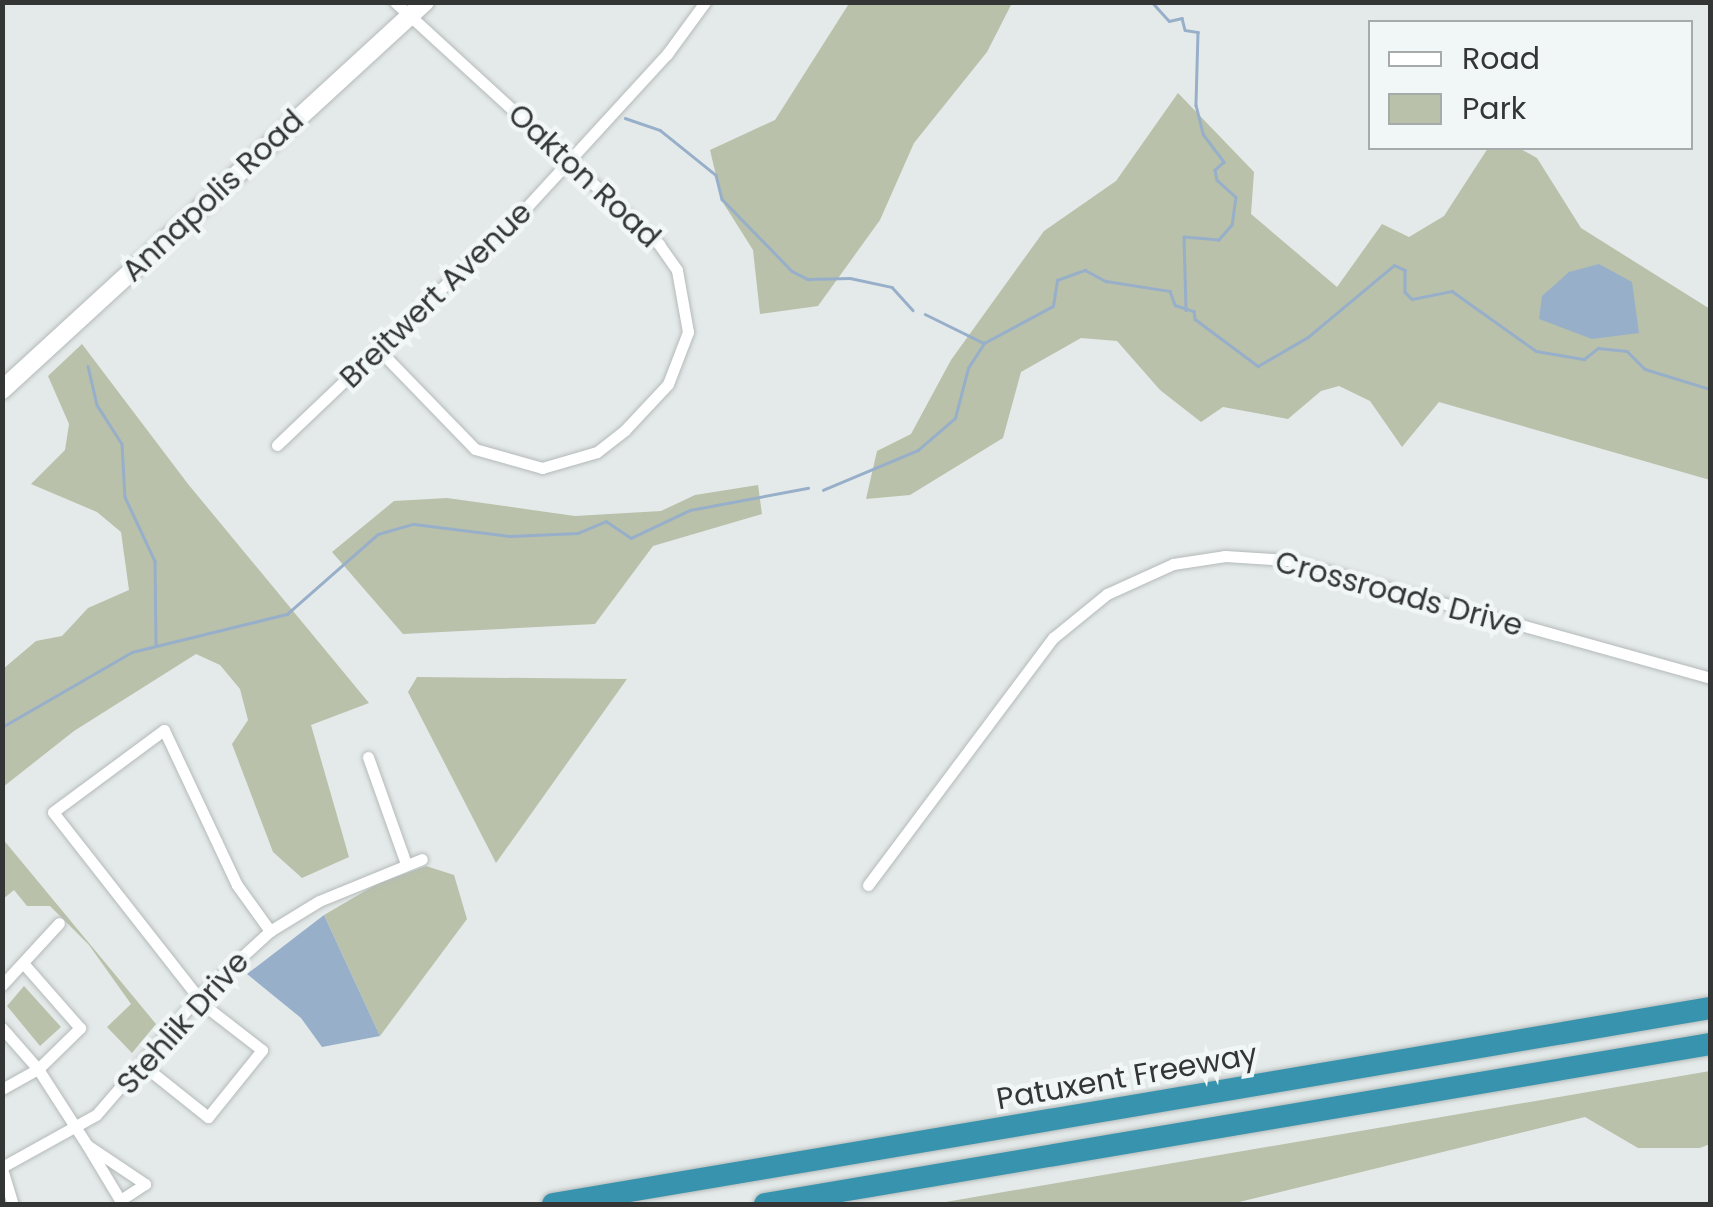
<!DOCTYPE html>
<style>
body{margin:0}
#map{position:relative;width:1713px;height:1207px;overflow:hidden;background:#e4eae9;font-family:Poppins,sans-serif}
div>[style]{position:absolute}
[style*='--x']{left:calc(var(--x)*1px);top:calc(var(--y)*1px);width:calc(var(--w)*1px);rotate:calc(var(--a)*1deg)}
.green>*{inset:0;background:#b9c1ab}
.water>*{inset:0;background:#98afca}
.stream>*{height:2.5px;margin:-1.25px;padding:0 1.25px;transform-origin:1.25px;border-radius:1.25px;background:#98afca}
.roads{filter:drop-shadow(0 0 2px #b4bab9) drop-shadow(0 0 2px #b4bab9)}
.street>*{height:11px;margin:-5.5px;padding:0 5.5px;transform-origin:5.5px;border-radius:5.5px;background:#fff}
.secondary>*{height:18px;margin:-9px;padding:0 9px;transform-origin:9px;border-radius:9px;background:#fff}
.highway>*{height:22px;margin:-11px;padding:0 11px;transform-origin:11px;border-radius:11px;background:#3894ae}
span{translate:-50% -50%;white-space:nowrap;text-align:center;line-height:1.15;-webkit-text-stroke:9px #f1f7f7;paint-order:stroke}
.street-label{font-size:30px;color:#343636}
.frame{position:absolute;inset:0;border:5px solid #343636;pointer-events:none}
.legend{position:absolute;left:1368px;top:20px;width:325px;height:130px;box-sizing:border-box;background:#f1f7f7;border:2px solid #a5aaaa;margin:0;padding:12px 18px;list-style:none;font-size:30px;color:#343636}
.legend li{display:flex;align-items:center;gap:20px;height:50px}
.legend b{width:50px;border:2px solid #a5aaaa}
</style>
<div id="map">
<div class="green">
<div style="clip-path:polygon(850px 2px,1012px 3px,987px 52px,914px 143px,880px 220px,818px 306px,760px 314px,753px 250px,722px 201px,710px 150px,775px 120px)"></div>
<div style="clip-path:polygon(1178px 93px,1254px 172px,1251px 214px,1337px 287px,1382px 224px,1409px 237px,1444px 216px,1488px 148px,1519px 148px,1537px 158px,1581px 228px,1710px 309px,1710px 480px,1439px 402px,1402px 447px,1370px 401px,1339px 386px,1321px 391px,1288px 419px,1223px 407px,1201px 422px,1160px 390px,1117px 341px,1081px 338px,1021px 372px,1003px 438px,910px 495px,866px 499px,877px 451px,911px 434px,951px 360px,1044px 231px,1116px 181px)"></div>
<div style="clip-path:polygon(82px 344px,188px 484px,369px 703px,311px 725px,349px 857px,302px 878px,273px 852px,232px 744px,248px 720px,240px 689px,220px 665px,196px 654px,74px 731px,3px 787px,3px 669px,36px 641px,62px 636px,88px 608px,129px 590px,121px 532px,97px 512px,31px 484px,65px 450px,69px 424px,48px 376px)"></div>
<div style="clip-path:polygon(758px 485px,762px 514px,653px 546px,595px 624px,403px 634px,332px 552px,394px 501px,447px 498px,575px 516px,661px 511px,695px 495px)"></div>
<div style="clip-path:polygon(417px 677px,627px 679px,496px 863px,408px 692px)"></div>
<div style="clip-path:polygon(2px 838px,156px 1024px,132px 1053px,107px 1027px,131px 1004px,89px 945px,50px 906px,27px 906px,14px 890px,3px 899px)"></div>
<div style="clip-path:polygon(426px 866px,454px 875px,467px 919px,380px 1036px,324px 915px,377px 884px)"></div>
<div style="clip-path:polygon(24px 986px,61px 1027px,40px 1046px,7px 1006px)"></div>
<div style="clip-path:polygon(1710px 1071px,1710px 1144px,1700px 1148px,1638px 1148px,1585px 1117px,1231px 1204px,934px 1204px)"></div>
</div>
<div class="water">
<div style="clip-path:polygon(1599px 264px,1632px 282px,1639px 333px,1592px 339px,1539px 319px,1542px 296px,1569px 272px)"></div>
<div style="clip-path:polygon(324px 915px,380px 1036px,322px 1047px,301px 1018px,247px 974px)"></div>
</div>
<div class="stream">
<div style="--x:1152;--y:2;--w:25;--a:48"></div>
<div style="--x:1169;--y:21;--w:13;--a:-13"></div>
<div style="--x:1182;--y:18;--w:12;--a:76"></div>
<div style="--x:1185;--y:30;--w:13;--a:9"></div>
<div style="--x:1198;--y:32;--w:73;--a:91.6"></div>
<div style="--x:1196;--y:105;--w:30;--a:76"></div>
<div style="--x:1203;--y:134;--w:35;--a:53"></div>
<div style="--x:1224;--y:162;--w:12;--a:138"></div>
<div style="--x:1215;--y:170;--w:10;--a:79"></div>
<div style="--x:1217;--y:180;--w:25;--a:42"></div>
<div style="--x:1236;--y:197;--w:28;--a:98"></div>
<div style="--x:1232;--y:225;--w:20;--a:131"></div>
<div style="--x:1219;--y:240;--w:35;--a:-175"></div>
<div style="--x:1184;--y:237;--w:73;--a:88.4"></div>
<div style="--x:625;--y:118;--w:37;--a:19"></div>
<div style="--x:660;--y:130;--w:72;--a:38.8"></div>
<div style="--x:716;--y:175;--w:25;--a:76"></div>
<div style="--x:722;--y:199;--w:100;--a:45.8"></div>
<div style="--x:792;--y:271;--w:18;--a:27"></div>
<div style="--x:808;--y:279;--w:42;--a:-1.4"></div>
<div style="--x:850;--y:278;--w:43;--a:12.1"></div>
<div style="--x:892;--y:287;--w:31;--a:48"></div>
<div style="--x:925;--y:314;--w:66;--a:26.2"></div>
<div style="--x:88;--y:366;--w:40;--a:77"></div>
<div style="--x:97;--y:405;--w:46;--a:57.3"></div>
<div style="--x:122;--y:444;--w:53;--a:86.8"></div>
<div style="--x:125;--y:497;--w:71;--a:64.9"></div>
<div style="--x:155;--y:561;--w:83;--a:89.3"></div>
<div style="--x:823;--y:490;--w:103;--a:-22.8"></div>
<div style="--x:918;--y:450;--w:49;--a:-40.9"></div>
<div style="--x:955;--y:418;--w:52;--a:-75.4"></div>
<div style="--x:968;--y:368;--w:30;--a:-57"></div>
<div style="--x:984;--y:343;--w:78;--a:-28.2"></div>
<div style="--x:1053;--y:306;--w:26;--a:-81"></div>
<div style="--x:1057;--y:280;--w:30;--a:-20"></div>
<div style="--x:1085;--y:270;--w:24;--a:28"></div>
<div style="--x:1106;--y:281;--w:65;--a:8.9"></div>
<div style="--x:1170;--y:291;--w:15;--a:70"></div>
<div style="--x:1175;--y:305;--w:20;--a:18"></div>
<div style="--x:1194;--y:311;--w:8;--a:83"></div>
<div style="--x:1195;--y:319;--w:79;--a:36.7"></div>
<div style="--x:1258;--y:366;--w:58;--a:-30.1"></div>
<div style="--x:1308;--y:337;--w:112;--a:-39.9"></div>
<div style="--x:1394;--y:265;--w:12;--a:24"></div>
<div style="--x:1405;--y:270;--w:22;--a:90"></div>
<div style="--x:1405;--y:292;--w:10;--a:45"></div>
<div style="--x:1412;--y:299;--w:41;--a:-11.3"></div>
<div style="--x:1452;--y:291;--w:103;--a:35.5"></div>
<div style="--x:1536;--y:351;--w:49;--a:9.5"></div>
<div style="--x:1584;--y:359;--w:18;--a:-38"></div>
<div style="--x:1598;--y:348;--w:29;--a:6"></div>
<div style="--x:1627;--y:351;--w:25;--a:45"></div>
<div style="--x:1645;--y:369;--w:68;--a:17.1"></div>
<div style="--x:2;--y:727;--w:150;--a:-30"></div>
<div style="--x:132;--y:652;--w:160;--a:-13.8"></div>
<div style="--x:287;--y:614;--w:121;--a:-41.3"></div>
<div style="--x:378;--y:534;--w:37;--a:-16"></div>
<div style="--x:414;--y:524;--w:97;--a:7.1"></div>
<div style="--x:510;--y:536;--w:68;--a:-2.5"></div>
<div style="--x:578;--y:533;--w:30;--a:-23"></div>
<div style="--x:606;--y:521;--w:30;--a:34"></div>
<div style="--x:631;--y:538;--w:65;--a:-25.4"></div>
<div style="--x:690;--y:510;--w:120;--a:-10.6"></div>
</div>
<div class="roads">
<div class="street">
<div style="--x:380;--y:351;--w:136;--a:45.9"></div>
<div style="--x:475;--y:449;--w:70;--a:15.8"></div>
<div style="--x:542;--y:468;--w:57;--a:-16.2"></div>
<div style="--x:597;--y:452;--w:36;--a:-38"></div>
<div style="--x:625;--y:430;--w:63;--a:-46.9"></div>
<div style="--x:668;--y:384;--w:56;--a:-69"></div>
<div style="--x:688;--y:332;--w:63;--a:-100.1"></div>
<div style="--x:677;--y:270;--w:32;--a:-125"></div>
<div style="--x:659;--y:244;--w:358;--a:-137.5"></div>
<div style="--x:277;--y:445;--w:341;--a:-43.6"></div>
<div style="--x:524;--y:210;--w:212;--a:-47.5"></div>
<div style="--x:667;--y:54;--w:64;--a:-53.8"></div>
<div style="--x:368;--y:757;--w:114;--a:70.4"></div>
<div style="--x:868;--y:885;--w:309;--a:-53.2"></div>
<div style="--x:1053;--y:638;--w:70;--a:-39.2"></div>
<div style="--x:1107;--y:594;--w:72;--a:-24.4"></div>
<div style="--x:1173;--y:564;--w:53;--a:-8.7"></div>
<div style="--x:1225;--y:556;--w:63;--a:3.6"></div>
<div style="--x:1288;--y:560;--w:438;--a:15.6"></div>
<div style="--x:2;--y:985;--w:84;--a:-47.4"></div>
<div style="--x:2;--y:1028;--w:55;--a:48.7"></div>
<div style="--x:38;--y:1069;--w:90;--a:57.2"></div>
<div style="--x:87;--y:1145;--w:70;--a:33.9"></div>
<div style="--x:145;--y:1184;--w:30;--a:147"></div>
<div style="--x:120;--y:1200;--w:64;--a:-121"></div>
<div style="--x:144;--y:1066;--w:82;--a:38.6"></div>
<div style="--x:208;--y:1117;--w:86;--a:-51.1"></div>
<div style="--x:262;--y:1050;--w:72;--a:-142.3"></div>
<div style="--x:205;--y:1006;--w:246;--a:-128.1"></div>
<div style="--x:53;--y:812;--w:138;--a:-36.5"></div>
<div style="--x:164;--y:730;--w:171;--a:64.8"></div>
<div style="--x:237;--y:885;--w:57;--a:54.3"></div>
<div style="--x:2;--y:1089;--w:41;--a:-29.1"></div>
<div style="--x:38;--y:1069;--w:59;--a:-44.3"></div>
<div style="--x:80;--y:1028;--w:86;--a:-131.2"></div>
<div style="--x:2;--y:1167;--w:107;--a:-29"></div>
<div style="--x:96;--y:1115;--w:156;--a:-49.2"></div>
<div style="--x:198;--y:997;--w:98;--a:-42.5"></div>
<div style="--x:270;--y:931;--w:57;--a:-31.5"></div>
<div style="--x:319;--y:901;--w:111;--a:-22.2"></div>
<div style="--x:2;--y:1169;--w:37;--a:73"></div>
</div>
<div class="secondary">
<div style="--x:2;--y:390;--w:574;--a:-42.53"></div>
</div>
<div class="highway">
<div style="--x:553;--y:1204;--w:1173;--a:-9.61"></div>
<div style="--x:765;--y:1204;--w:958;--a:-9.61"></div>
</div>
</div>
<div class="street-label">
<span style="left:584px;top:176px;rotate:43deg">Oakton Road</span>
<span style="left:213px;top:196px;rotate:-43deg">Annapolis Road</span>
<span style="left:436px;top:295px;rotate:-44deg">Breitwert Avenue</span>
<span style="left:1399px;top:594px;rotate:15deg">Crossroads Drive</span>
<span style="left:183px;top:1023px;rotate:-48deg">Stehlik Drive</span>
<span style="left:1127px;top:1077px;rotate:-10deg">Patuxent Freeway</span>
</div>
<div class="frame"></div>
<ul class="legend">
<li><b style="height:12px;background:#fff"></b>Road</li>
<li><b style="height:28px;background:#b9c1ab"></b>Park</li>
</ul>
</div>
